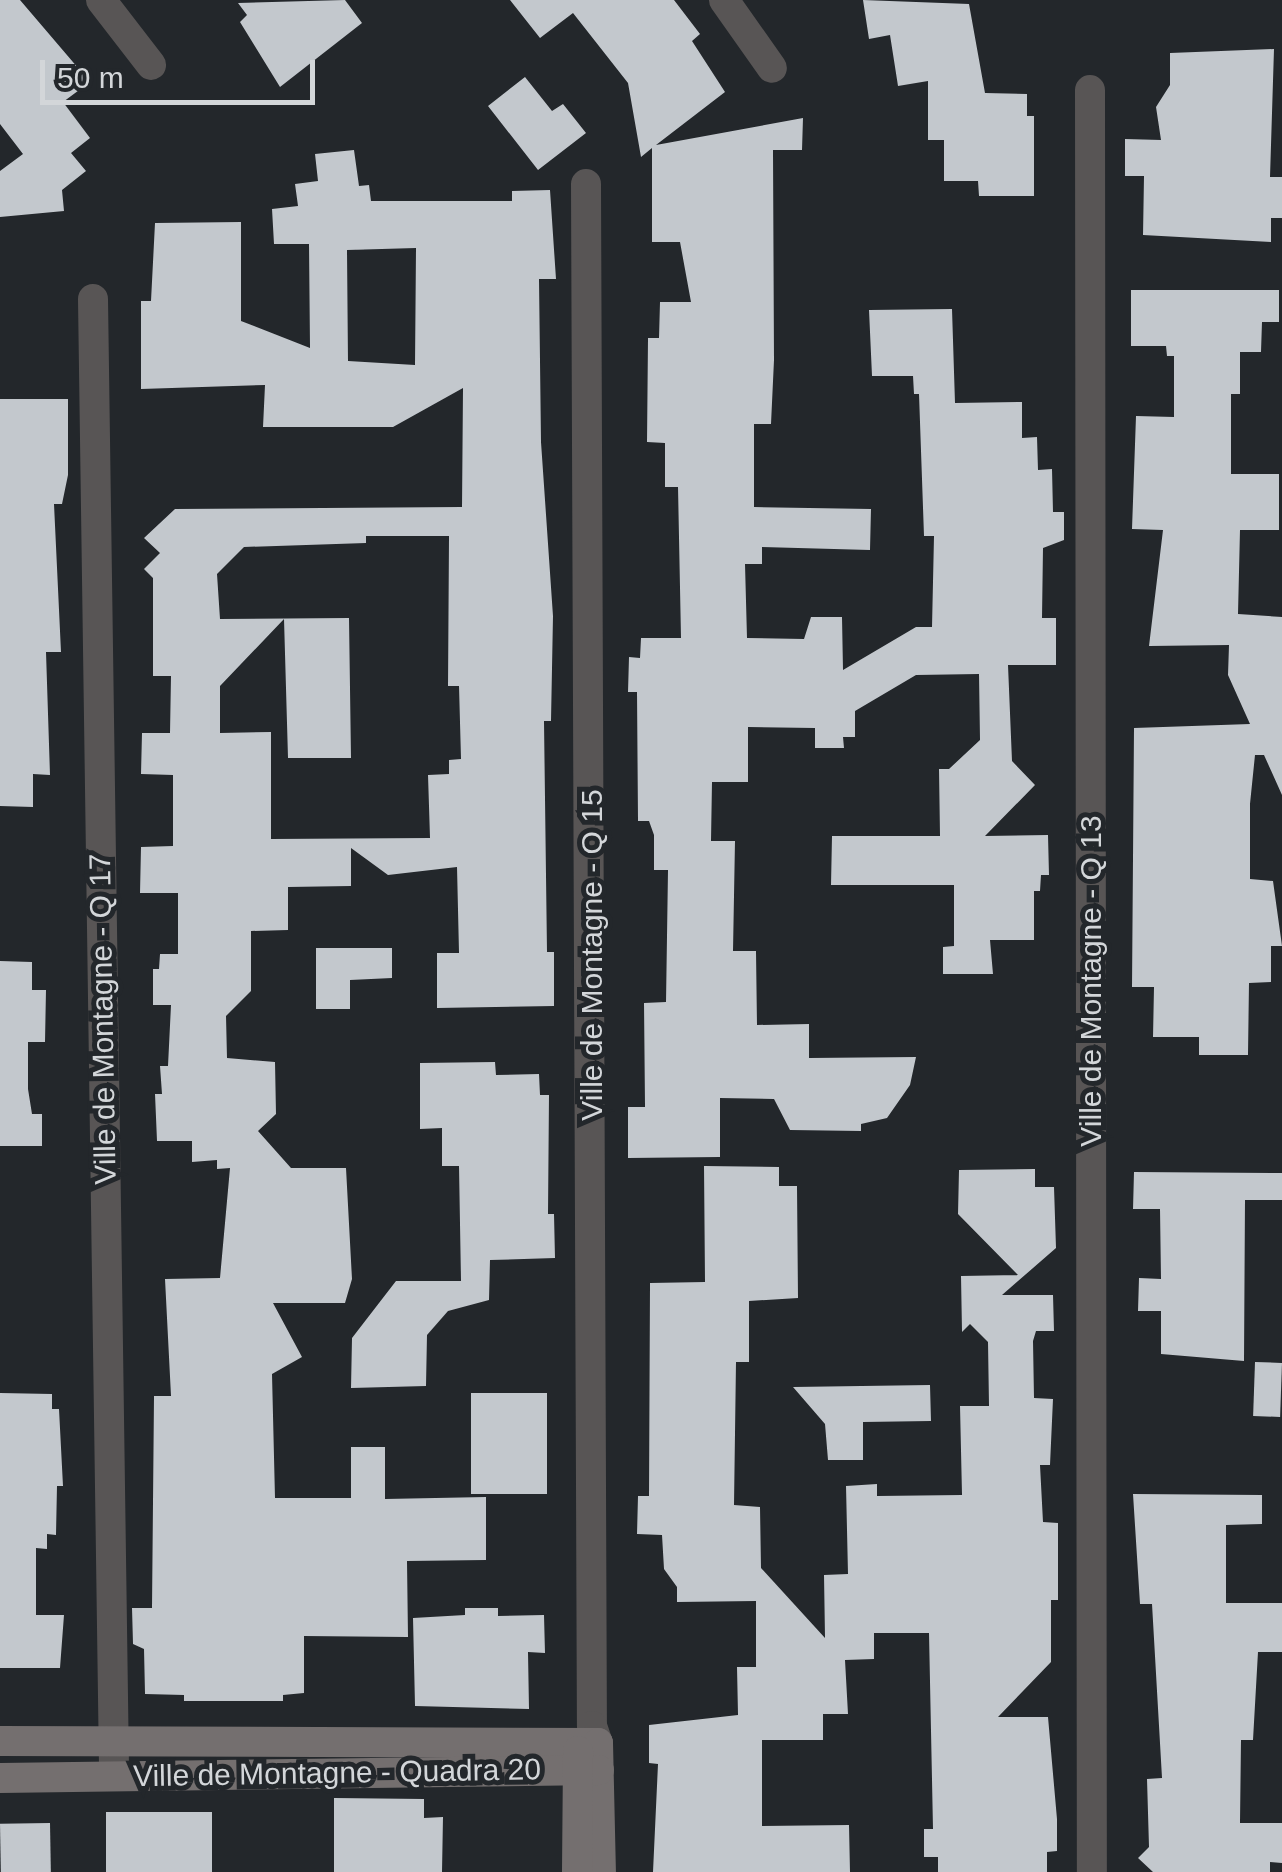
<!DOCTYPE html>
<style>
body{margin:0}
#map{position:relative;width:1282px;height:1872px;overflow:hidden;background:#23272b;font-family:Helvetica,sans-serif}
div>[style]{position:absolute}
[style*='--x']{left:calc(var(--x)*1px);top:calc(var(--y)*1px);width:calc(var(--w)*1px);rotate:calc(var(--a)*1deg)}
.building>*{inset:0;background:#c3c8cd;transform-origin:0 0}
.street>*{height:30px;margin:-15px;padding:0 15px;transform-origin:15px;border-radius:15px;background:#585555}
.secondary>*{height:30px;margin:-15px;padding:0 15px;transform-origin:15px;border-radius:15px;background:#746f6f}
span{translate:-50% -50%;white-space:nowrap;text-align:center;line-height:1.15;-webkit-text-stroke:10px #23272b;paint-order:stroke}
.street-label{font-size:30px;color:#d3d6d9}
.scale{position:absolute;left:40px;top:60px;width:275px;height:45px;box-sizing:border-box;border:5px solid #d3d6d9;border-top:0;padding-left:12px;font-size:30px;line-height:35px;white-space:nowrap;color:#d3d6d9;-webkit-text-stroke:8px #23272b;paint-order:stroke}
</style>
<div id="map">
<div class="building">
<div style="clip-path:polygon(0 0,20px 0,90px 82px,63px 102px,90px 138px,71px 153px,86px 171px,62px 190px,64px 211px,0 217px,0 171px,23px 154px,0 124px)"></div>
<div style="clip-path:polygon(345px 0,362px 23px,280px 87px,240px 22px,247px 15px,238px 3px)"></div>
<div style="clip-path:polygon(510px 0,674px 0,700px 34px,692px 41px,725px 92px,656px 145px,803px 118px,802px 150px,773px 150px,774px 360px,771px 424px,754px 424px,754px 507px,871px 509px,870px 550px,762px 547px,762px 564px,745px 564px,747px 638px,804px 639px,811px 617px,842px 617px,843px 670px,916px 627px,932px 627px,934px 536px,924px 536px,919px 394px,914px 394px,913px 376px,872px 376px,869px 310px,952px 309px,955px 403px,1022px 402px,1022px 438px,1037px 437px,1038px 470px,1052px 469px,1053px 512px,1064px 512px,1064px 540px,1043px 548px,1042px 618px,1056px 618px,1056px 665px,1008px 665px,1012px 761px,1035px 785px,985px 836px,1048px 835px,1049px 875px,1041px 875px,1040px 891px,1034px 891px,1034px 940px,990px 940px,993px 974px,943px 974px,943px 947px,954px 946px,954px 885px,831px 885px,832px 836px,940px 836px,939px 769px,949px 769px,980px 740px,979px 674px,916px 675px,855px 711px,855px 737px,843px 737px,844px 748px,815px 748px,815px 728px,748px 727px,748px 782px,712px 782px,711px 841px,735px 841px,733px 951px,756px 951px,757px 1025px,809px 1024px,809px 1058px,916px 1057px,910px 1085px,887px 1118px,861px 1124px,861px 1131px,790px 1130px,774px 1099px,720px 1098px,720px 1157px,628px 1158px,628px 1107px,645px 1107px,644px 1003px,666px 1002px,668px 870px,654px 870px,654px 835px,649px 821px,638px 821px,637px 692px,628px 692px,629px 657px,640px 658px,641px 638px,681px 638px,678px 487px,665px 487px,665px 443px,647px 442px,648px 338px,659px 338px,660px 302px,691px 302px,680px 242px,652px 242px,652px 148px,641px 157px,628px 83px,573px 13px,540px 38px)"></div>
<div style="clip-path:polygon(863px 0,969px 4px,985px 93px,1027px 94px,1027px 116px,1034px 116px,1034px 196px,979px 196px,978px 181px,944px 181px,944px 140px,928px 140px,928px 81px,898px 86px,890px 35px,869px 39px)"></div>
<div style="clip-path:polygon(1274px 49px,1270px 177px,1282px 177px,1282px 218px,1271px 218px,1271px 242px,1143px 235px,1144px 176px,1125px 176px,1125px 139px,1161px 140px,1156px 107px,1170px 85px,1170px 53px)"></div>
<div style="clip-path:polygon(525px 77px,552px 111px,563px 104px,586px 133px,538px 170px,488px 106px)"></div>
<div style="clip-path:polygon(evenodd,354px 150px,359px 186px,369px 185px,371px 201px,512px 201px,512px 191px,550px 190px,556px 279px,539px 279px,541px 442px,553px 616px,551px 721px,544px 721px,547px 952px,554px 952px,554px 1006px,437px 1008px,437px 953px,459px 953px,457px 867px,388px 875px,351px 848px,351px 886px,288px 887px,288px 930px,251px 931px,251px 991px,226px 1016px,227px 1058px,275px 1062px,276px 1114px,258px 1131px,291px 1168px,346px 1168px,352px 1279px,345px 1303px,273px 1303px,302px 1357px,272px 1374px,275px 1498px,351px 1498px,351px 1447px,385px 1447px,385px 1499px,486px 1497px,486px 1560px,407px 1561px,408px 1637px,304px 1636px,304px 1693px,283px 1695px,283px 1701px,184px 1701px,184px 1695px,145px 1694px,144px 1649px,133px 1644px,132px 1608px,152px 1608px,154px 1396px,171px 1396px,165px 1279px,220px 1278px,230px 1168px,217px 1169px,217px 1160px,192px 1162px,192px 1141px,157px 1141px,155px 1094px,162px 1094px,160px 1066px,168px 1066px,171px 1005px,153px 1005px,153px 969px,159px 969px,160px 954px,178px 954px,178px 893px,140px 893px,141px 847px,173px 846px,173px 775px,141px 774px,142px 733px,170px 733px,171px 676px,153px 676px,153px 578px,144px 569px,160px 553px,144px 538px,175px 509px,462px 507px,463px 388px,393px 427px,263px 427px,265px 385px,141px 389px,141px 301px,151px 301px,155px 223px,241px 222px,241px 321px,310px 348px,309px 244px,274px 244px,272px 209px,298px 206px,295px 184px,318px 181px,315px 154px,354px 150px,416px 248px,415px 365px,348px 361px,347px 250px,416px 248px,354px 150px,366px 536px,449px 536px,448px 686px,459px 686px,461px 759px,449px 760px,449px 774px,428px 775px,430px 838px,271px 839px,271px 732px,220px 733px,220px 686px,284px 619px,288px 758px,351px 758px,349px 618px,220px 619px,217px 574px,244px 547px,366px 543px,366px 536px)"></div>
<div style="clip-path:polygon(1131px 290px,1279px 290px,1279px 322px,1262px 322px,1261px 352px,1240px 352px,1240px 394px,1231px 394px,1231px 474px,1279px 474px,1279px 530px,1240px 530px,1238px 614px,1282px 617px,1282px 795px,1264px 755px,1255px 755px,1250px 804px,1250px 879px,1273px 881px,1282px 946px,1271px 946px,1271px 982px,1249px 983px,1248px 1055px,1199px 1055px,1199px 1037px,1153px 1037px,1154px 987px,1132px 987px,1134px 728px,1250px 724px,1228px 675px,1229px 645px,1149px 646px,1163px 530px,1132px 529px,1136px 416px,1174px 417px,1174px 356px,1167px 356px,1166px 346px,1131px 346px)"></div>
<div style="clip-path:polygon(0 399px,68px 399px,68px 475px,62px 504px,54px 504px,61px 652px,46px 652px,50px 775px,33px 774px,33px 807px,0 806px)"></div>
<div style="clip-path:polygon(316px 948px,392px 948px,392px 978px,350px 980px,350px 1009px,316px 1009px)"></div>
<div style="clip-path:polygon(0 961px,32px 962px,32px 990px,46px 990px,45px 1042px,28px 1042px,28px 1089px,32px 1114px,42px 1114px,42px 1146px,0 1146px)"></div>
<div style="clip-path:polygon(495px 1062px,496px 1075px,539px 1074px,540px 1095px,549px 1095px,548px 1214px,554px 1214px,555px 1258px,490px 1260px,489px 1300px,448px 1311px,427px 1335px,426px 1386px,351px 1388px,352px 1338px,396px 1281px,461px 1281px,459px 1166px,442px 1166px,442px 1128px,420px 1129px,420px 1063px)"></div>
<div style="clip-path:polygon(704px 1166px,779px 1167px,779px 1186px,797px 1186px,798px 1298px,749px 1301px,749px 1362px,736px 1362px,734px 1505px,760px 1507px,761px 1568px,825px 1638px,824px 1575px,848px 1574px,846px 1486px,877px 1484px,877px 1496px,962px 1495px,960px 1406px,989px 1406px,988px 1342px,970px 1324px,962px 1332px,961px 1276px,1018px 1275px,958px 1214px,959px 1170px,1035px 1169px,1035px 1187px,1054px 1187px,1056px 1248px,1002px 1295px,1053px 1295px,1054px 1331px,1036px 1331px,1033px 1341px,1034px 1398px,1053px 1399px,1050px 1465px,1040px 1465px,1043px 1522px,1058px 1523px,1058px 1600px,1051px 1600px,1051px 1662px,998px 1717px,1048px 1717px,1057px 1819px,1057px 1851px,1047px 1852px,1047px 1872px,938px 1872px,938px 1857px,924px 1857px,924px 1829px,933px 1829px,929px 1633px,874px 1633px,874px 1659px,845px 1660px,848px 1714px,823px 1714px,823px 1740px,762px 1740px,762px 1826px,849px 1825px,850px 1872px,653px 1872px,658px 1764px,649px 1763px,649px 1725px,738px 1715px,737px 1667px,756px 1667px,756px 1601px,677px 1602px,677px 1587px,664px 1569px,662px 1535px,637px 1534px,638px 1496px,649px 1496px,650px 1283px,705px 1282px)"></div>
<div style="clip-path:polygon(1134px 1172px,1282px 1173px,1282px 1200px,1245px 1200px,1244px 1361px,1161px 1354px,1161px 1311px,1138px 1311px,1139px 1278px,1161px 1279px,1160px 1209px,1133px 1209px)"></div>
<div style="left:1255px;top:1362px;width:27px;height:54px;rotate:2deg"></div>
<div style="clip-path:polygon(930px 1385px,931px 1421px,863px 1422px,863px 1460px,828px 1460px,825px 1424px,793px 1387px)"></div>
<div style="clip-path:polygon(0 1393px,52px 1394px,52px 1409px,59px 1409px,63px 1486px,57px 1486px,56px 1535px,47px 1534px,47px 1549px,36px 1548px,36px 1615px,64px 1615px,60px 1668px,0 1668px)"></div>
<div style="left:547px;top:1393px;width:101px;height:76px;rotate:90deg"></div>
<div style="clip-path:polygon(1133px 1494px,1262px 1495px,1262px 1524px,1226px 1525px,1226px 1603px,1282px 1603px,1282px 1652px,1258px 1652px,1253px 1740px,1241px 1740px,1240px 1823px,1282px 1823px,1282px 1863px,1270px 1862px,1270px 1872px,1153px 1872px,1138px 1858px,1149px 1847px,1147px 1779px,1162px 1778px,1152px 1604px,1140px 1604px)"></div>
<div style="clip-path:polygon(465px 1608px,498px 1608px,498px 1616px,544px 1615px,545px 1653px,528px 1652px,529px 1709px,415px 1706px,413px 1618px,465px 1615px)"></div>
<div style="clip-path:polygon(334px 1798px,424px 1799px,424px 1818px,443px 1817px,442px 1872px,334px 1872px)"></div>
<div style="left:212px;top:1812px;width:60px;height:106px;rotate:90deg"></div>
<div style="left:50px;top:1823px;width:49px;height:50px;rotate:89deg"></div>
</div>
<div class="street">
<div style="--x:101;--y:0;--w:82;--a:52.4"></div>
<div style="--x:724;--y:0;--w:83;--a:54.8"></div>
<div style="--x:1090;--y:90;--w:1782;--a:89.94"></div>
<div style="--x:586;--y:184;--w:1542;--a:89.78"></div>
<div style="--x:592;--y:1726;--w:18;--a:71"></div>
<div style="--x:93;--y:299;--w:1476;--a:89.18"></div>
</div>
<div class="secondary">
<div style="--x:0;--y:1741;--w:598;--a:0.19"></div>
<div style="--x:598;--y:1743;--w:129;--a:88.7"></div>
<div style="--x:0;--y:1778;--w:599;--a:-0.77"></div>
<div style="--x:577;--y:1872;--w:121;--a:-89.5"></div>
</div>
<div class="street-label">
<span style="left:592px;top:955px;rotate:-90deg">Ville de Montagne - Q 15</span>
<span style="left:1091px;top:981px;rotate:-90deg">Ville de Montagne - Q 13</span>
<span style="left:103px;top:1019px;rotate:-91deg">Ville de Montagne - Q 17</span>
<span style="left:337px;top:1773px;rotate:-1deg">Ville de Montagne - Quadra 20</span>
</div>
<div class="scale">50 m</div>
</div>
